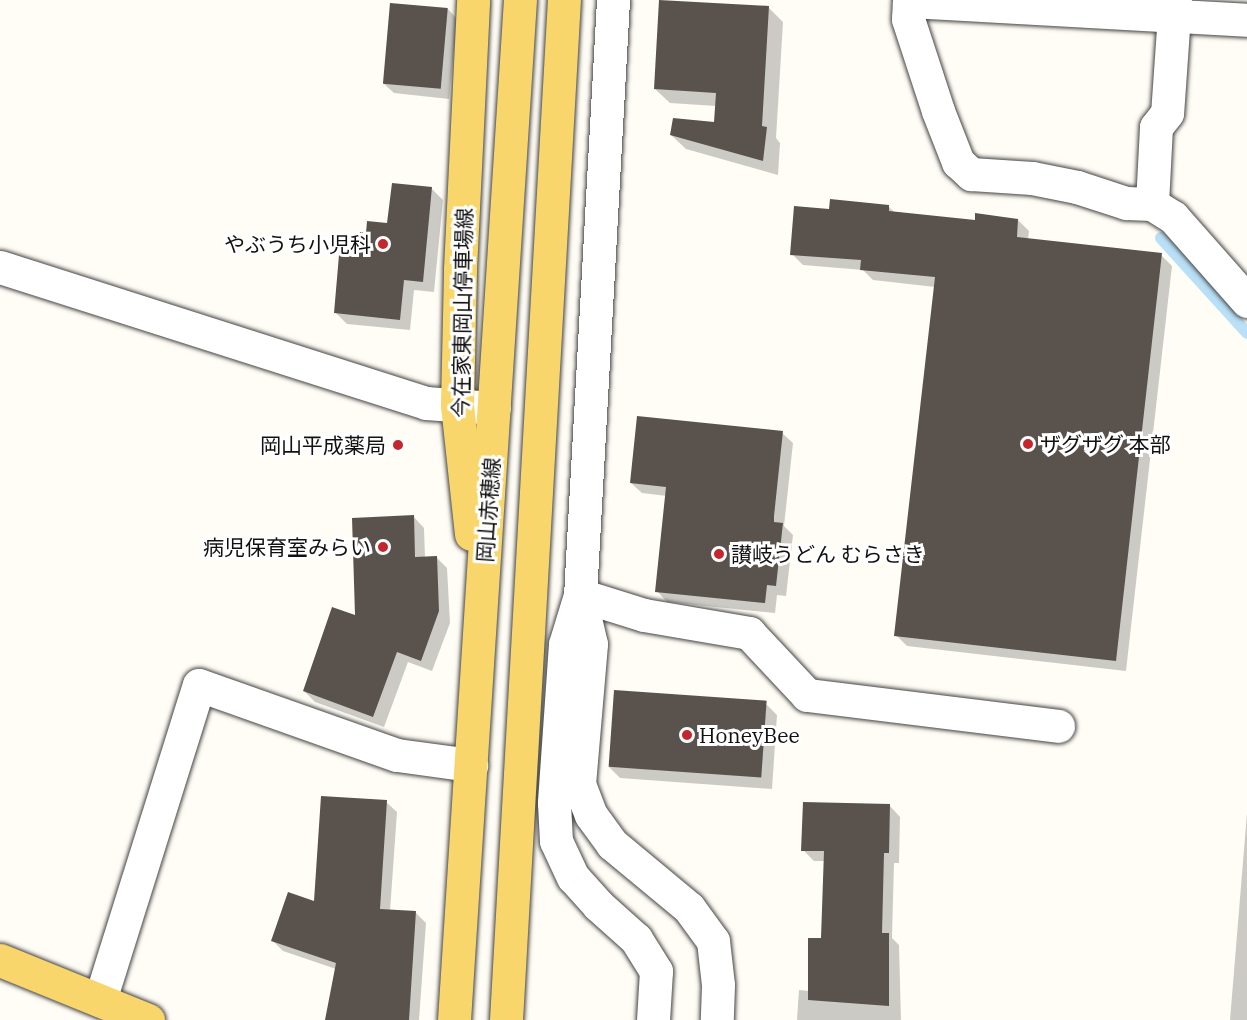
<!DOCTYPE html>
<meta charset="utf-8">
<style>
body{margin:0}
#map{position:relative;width:1247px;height:1020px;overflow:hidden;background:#fffdf5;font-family:"IBM Plex Serif","Noto Sans JP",serif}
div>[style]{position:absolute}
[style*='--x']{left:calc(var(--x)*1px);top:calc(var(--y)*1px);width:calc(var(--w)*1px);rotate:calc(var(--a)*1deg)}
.shadow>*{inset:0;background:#0003}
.stream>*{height:12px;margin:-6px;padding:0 6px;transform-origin:6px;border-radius:6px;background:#b9e0f7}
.building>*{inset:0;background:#5a524d;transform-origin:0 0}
.roads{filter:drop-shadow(0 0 2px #444) drop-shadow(0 0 2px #444)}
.minor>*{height:33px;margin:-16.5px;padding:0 16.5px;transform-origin:16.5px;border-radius:16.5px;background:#fff}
.major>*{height:33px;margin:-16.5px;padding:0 16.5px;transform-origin:16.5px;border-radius:16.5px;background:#f9d66b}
.dots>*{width:16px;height:16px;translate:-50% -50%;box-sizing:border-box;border:3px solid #fff;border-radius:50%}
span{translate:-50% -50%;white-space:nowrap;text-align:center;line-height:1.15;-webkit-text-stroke:6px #fff;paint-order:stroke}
.poi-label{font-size:21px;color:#111}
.right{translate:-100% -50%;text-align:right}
.left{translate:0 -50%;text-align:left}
.street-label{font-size:21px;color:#111}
</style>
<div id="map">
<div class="shadow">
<div style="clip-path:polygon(768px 7px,783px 22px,776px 138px,780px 143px,778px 175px,686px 149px,671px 135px,715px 124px,716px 106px,670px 103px,655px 89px)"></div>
<div style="clip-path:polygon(448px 9px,457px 19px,449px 99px,394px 93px,384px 84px)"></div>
<div style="clip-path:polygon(431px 188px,443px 200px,434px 292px,414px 290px,410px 330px,347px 324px,336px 313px,368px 235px,389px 225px)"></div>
<div style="clip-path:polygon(889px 207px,895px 213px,976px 221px,1018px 220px,1029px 231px,1028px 239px,1161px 255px,1172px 266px,1126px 671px,907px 646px,896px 635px,935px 287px,873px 280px,863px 270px,803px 265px,792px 254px,831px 210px)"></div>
<div style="clip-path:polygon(782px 433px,793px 443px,784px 526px,793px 535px,786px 596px,777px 595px,775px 613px,667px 602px,657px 591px,667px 496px,642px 493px,631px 483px)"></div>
<div style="clip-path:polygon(413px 516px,424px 528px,425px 558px,436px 557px,447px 568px,450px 623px,432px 671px,408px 662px,384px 727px,315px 702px,304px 691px,356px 617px)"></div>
<div style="clip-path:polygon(766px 704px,777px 715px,772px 789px,620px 778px,609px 767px)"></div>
<div style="clip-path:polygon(386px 802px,397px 812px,390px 911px,416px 913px,426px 923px,419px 1020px,326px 1020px,336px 969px,283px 951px,273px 941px,315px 903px)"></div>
<div style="clip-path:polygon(890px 806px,900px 817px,899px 863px,894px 863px,892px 938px,899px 945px,901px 1020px,797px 1020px,799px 990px,810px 991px,822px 939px,825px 861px,814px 861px,803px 850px)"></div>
<div style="clip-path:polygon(1247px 813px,1247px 1020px,1230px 1020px)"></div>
</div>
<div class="stream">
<div style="--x:1161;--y:238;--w:128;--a:47.8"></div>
</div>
<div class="building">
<div style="clip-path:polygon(659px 0,769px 6px,762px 126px,767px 127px,763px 161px,670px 135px,673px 118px,714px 122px,716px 93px,654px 89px)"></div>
<div style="left:390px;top:3px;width:58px;height:81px;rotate:5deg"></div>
<div style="clip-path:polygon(392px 183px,432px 187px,423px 282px,404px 280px,400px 320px,334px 313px,339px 255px,357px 257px,360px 232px,366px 233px,367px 221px,387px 223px)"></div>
<div style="clip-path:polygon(830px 199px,889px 205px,889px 211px,975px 220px,975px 213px,1018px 219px,1017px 237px,1162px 253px,1116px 661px,894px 636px,935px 277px,860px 270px,861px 260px,790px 255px,794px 206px,829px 209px)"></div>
<div style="clip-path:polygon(637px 416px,783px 431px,774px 516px,774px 522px,783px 523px,776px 586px,767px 585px,765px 603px,655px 592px,666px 487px,630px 483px)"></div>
<div style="clip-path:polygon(414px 515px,415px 557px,437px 556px,439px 611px,421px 661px,397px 652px,373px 717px,303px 691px,332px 607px,355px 615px,352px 518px)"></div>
<div style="left:614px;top:690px;width:153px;height:77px;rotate:4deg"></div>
<div style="clip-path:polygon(321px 796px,387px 800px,380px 909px,416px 911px,409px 1020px,325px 1020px,336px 963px,271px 941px,288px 892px,314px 901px)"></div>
<div style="clip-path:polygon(803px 802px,890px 804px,889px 853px,884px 853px,882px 933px,889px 933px,889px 1006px,808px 1000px,808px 938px,821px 938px,824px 851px,801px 851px)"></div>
</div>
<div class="roads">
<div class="minor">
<div style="--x:613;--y:0;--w:596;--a:93.17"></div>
<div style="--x:580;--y:595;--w:51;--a:107"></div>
<div style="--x:565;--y:644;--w:159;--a:94"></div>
<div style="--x:554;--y:803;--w:38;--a:87"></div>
<div style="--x:556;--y:841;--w:40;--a:65"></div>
<div style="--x:573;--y:877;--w:38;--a:48"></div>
<div style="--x:598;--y:905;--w:51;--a:41.8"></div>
<div style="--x:636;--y:939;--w:38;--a:58"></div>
<div style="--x:656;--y:971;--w:49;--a:93.5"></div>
<div style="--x:909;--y:0;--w:19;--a:93"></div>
<div style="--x:908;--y:19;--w:97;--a:71.9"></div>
<div style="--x:938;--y:111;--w:55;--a:68.6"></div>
<div style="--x:958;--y:162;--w:18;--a:43"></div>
<div style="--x:971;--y:174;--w:61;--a:3.8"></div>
<div style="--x:1032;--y:178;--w:46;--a:11.3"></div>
<div style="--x:1077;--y:187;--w:52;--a:18.1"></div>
<div style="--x:1126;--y:203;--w:26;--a:2"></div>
<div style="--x:1175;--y:0;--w:113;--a:94"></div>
<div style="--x:1167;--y:113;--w:18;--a:128"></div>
<div style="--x:1156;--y:127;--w:77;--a:93"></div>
<div style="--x:1152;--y:204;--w:25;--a:32"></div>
<div style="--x:1173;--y:217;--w:112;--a:48.6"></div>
<div style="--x:909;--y:1;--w:339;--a:3.2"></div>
<div style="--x:0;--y:267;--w:447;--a:17.7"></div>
<div style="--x:426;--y:403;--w:68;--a:4.2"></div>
<div style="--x:580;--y:595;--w:67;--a:17.4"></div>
<div style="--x:644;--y:615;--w:107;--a:9.7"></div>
<div style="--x:749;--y:633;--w:85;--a:46.9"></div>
<div style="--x:807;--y:695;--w:253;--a:7"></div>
<div style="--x:580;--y:597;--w:48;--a:76.8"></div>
<div style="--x:591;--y:644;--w:141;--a:94.9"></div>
<div style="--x:579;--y:784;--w:33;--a:69"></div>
<div style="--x:591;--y:815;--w:36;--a:54"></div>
<div style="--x:612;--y:844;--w:100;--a:39.7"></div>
<div style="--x:689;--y:908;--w:41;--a:54"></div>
<div style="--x:713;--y:941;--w:44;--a:83.5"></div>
<div style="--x:718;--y:985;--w:35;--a:92"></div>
<div style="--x:100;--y:1000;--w:330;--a:-72.6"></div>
<div style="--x:199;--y:685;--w:210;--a:19.5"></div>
<div style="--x:397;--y:755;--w:75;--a:7.7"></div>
</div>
<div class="major">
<div style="--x:471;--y:534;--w:130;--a:-96.2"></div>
<div style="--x:457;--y:405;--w:136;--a:-88.7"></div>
<div style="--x:460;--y:269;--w:269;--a:-87.2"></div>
<div style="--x:0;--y:960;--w:160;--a:22.1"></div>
<div style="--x:454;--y:1020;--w:1022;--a:-86.3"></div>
<div style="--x:506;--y:1020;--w:1022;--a:-86.75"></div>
</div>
</div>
<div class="dots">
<div style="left:383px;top:244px;background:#c4262e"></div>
<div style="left:1028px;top:444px;background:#c4262e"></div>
<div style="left:398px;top:445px;background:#c4262e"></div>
<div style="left:383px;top:547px;background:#c4262e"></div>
<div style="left:719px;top:554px;background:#c4262e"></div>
<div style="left:687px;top:735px;background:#c4262e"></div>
</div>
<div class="poi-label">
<span class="right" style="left:371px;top:244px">やぶうち小児科</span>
<span class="left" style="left:1040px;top:444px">ザグザグ 本部</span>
<span class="right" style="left:386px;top:445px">岡山平成薬局</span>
<span class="right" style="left:371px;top:547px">病児保育室みらい</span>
<span class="left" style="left:731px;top:554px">讃岐うどん むらさき</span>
<span class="left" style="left:699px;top:735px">HoneyBee</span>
</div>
<div class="street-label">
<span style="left:462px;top:313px;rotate:-89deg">今在家東岡山停車場線</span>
<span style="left:488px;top:510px;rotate:-86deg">岡山赤穂線</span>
</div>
</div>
